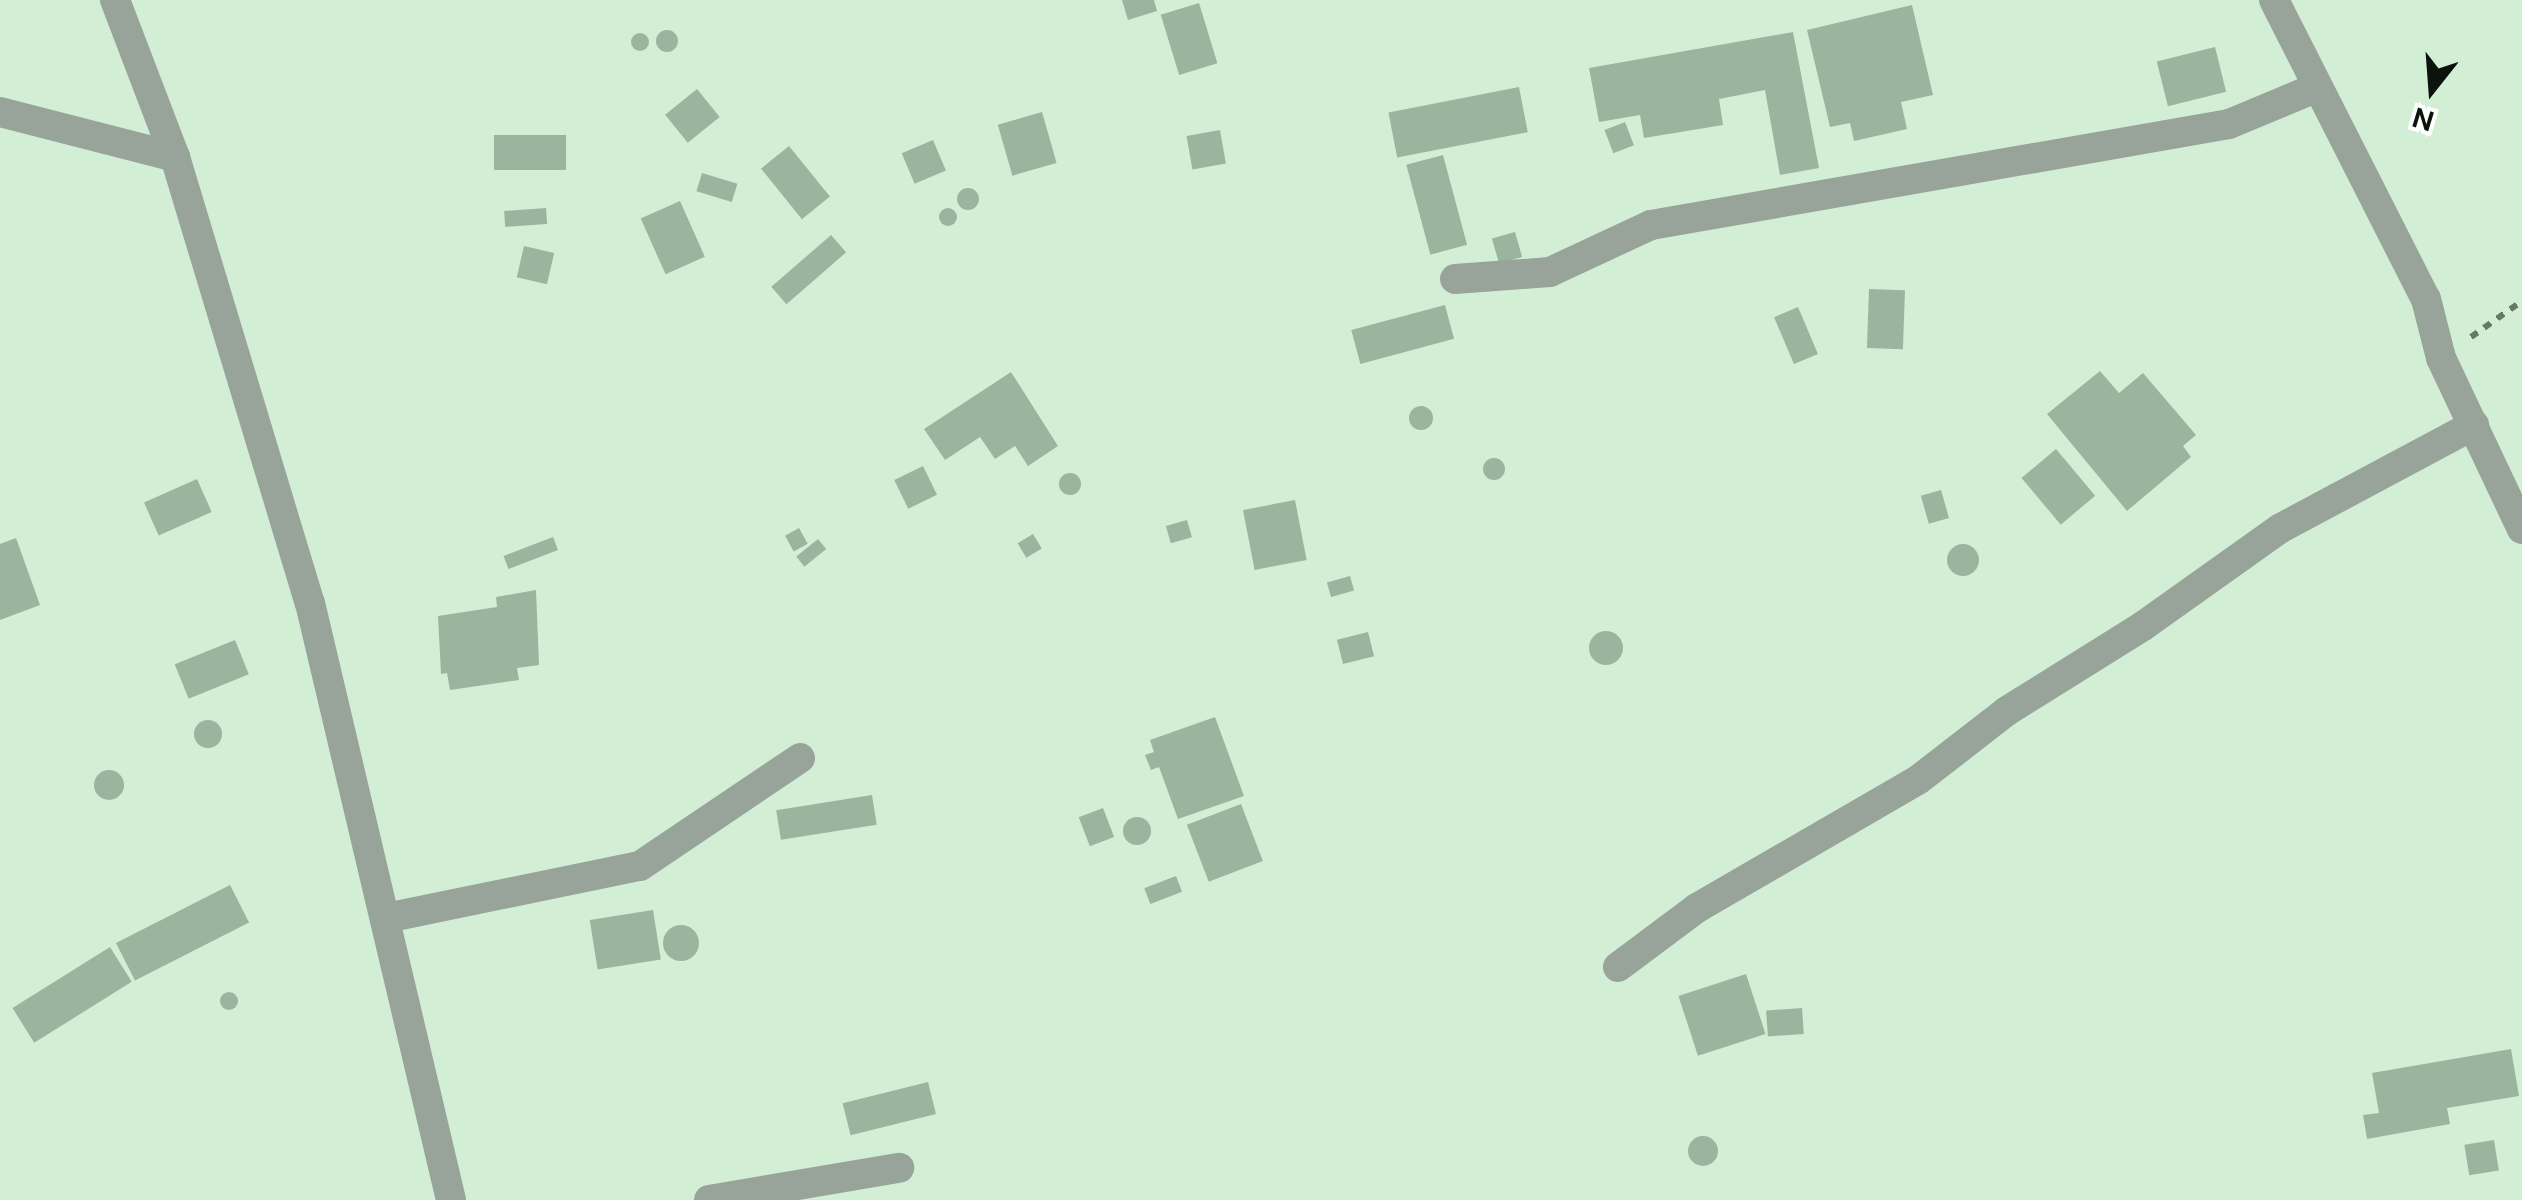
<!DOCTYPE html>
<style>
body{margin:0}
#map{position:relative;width:2522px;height:1200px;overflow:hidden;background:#d2eed5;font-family:"DM Sans",sans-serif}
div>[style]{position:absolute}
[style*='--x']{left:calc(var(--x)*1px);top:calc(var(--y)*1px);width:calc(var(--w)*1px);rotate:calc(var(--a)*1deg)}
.building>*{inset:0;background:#9ab59e;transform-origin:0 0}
.round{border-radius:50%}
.path>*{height:6px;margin-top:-3px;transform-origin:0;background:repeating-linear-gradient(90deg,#667868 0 8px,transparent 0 16px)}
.minor>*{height:30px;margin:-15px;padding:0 15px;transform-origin:15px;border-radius:15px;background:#98a399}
span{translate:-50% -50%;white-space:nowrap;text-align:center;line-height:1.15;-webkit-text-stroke:10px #fff;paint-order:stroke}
.north{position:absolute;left:2382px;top:40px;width:100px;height:100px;-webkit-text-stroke:8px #fff;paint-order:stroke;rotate:197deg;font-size:28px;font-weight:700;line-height:40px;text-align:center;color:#0a140c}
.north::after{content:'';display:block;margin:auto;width:35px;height:45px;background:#0a140c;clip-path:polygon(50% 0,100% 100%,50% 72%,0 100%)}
</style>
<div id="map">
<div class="building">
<div style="clip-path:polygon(1122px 0,1154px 0,1157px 11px,1128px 20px)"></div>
<div style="left:1199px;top:3px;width:63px;height:40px;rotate:73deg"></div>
<div style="clip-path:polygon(1912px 5px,1933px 95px,1901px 102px,1907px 129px,1854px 141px,1850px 123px,1830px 127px,1807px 30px)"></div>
<div class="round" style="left:656px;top:30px;width:22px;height:22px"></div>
<div style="clip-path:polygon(1793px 32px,1819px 168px,1780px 175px,1765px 90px,1719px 99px,1723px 125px,1644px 138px,1640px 115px,1599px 122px,1589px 68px)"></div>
<div class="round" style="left:631px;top:33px;width:18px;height:18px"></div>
<div style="left:2215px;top:47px;width:46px;height:60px;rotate:76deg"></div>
<div style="left:1519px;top:87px;width:46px;height:133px;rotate:79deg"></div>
<div style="left:697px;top:89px;width:36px;height:41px;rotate:51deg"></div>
<div style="left:1042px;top:112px;width:53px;height:46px;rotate:74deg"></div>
<div style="left:1625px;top:122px;width:25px;height:22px;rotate:69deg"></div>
<div style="left:1220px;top:130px;width:34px;height:34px;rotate:80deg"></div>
<div style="left:566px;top:135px;width:35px;height:72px;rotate:90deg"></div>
<div style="left:933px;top:140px;width:33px;height:34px;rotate:67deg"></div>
<div style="left:789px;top:146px;width:65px;height:36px;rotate:51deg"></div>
<div style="left:1443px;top:155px;width:93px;height:38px;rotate:75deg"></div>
<div style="left:702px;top:173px;width:37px;height:19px;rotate:17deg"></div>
<div class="round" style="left:957px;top:188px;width:22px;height:22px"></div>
<div style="left:680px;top:201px;width:61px;height:43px;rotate:66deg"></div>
<div class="round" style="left:939px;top:208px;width:18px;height:18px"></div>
<div style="left:546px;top:208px;width:16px;height:42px;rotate:86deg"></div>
<div style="left:1515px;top:232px;width:26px;height:24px;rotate:74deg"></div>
<div style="left:831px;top:235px;width:23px;height:79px;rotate:49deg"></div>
<div style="left:524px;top:246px;width:31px;height:32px;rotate:13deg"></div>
<div style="left:1869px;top:289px;width:36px;height:59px;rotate:2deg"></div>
<div style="left:1445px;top:305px;width:35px;height:97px;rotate:75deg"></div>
<div style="left:1798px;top:307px;width:51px;height:26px;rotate:67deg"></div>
<div style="clip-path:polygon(2100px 371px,2119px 393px,2143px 373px,2196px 435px,2183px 446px,2191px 457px,2127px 511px,2047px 414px)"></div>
<div style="clip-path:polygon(1011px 372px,1058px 446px,1028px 466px,1015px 446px,995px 459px,980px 437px,945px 460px,924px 429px)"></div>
<div class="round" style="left:1409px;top:406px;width:24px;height:24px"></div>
<div style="left:2056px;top:449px;width:61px;height:45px;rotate:50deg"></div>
<div class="round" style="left:1483px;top:458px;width:22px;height:22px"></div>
<div style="left:923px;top:466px;width:32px;height:32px;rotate:64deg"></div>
<div class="round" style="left:1059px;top:473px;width:22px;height:22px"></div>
<div style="left:197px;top:479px;width:36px;height:58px;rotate:66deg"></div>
<div style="left:1941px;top:490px;width:29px;height:21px;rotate:74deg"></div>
<div style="left:1295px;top:500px;width:61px;height:53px;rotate:79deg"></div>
<div style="left:1187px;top:520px;width:18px;height:22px;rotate:74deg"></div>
<div style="left:799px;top:528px;width:18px;height:16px;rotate:61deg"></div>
<div style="left:1033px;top:534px;width:17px;height:18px;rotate:59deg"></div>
<div style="left:553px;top:537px;width:14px;height:53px;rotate:69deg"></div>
<div style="clip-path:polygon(16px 538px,40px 605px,0 620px,0 544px)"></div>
<div style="left:818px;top:539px;width:13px;height:28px;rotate:51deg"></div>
<div class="round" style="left:1947px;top:544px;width:32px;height:32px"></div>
<div style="left:1350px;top:576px;width:15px;height:24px;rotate:74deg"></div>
<div style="clip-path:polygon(536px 590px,539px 665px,517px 668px,519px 680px,450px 690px,447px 673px,441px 674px,438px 616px,497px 607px,496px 597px)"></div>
<div class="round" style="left:1589px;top:631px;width:34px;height:34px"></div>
<div style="left:1368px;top:632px;width:25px;height:32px;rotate:76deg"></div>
<div style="left:235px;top:640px;width:37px;height:65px;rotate:68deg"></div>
<div style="clip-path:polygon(1215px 717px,1244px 796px,1178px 819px,1159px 767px,1151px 770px,1145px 755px,1154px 752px,1150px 740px)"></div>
<div class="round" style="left:194px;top:720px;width:28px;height:28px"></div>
<div class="round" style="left:94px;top:770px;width:30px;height:30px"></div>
<div style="left:872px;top:795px;width:30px;height:97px;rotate:81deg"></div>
<div style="left:1241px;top:804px;width:61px;height:58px;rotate:69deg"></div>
<div style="left:1103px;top:808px;width:31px;height:26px;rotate:69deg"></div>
<div class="round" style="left:1123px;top:817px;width:28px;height:28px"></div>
<div style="left:1176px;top:876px;width:17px;height:34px;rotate:69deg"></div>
<div style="left:230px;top:885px;width:42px;height:128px;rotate:63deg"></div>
<div style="left:653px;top:910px;width:50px;height:64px;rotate:81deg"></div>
<div class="round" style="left:663px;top:925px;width:36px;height:36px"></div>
<div style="left:110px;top:947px;width:41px;height:115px;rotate:58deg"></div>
<div style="left:1746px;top:974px;width:63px;height:71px;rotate:72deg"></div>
<div class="round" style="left:220px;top:992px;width:18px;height:18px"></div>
<div style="left:1802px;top:1008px;width:26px;height:36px;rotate:86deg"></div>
<div style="clip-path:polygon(2511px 1049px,2519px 1096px,2447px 1108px,2450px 1124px,2367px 1139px,2363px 1115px,2379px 1113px,2372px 1073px)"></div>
<div style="left:928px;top:1082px;width:33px;height:88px;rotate:76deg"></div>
<div class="round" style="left:1688px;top:1136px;width:30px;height:30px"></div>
<div style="left:2494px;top:1140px;width:31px;height:30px;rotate:81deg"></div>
</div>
<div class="path">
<div style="--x:2471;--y:337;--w:62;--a:-35.2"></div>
</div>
<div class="minor">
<div style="--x:115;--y:0;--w:168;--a:69.1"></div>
<div style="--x:175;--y:157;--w:466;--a:73.2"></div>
<div style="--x:310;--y:603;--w:613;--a:76.71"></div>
<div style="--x:2274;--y:0;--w:335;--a:63.1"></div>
<div style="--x:2426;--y:299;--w:61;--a:75.7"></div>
<div style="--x:2441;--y:358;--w:189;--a:64.7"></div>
<div style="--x:0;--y:112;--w:181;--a:14.4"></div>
<div style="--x:1455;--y:279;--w:95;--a:-4.2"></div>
<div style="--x:1550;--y:272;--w:111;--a:-25"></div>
<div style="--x:1651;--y:225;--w:587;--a:-9.91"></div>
<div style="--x:2229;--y:124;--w:96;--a:-22.6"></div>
<div style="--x:386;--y:918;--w:259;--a:-11.6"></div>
<div style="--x:640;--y:866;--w:193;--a:-34"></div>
<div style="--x:1618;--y:967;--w:99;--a:-36.8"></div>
<div style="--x:1697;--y:908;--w:255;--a:-30.1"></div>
<div style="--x:1918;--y:780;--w:113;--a:-37.8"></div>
<div style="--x:2007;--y:711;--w:160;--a:-32"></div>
<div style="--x:2143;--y:626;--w:169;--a:-35.4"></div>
<div style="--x:2281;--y:528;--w:219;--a:-28.1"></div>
<div style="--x:709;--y:1200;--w:193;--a:-9.6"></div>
</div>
<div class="north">N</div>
</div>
